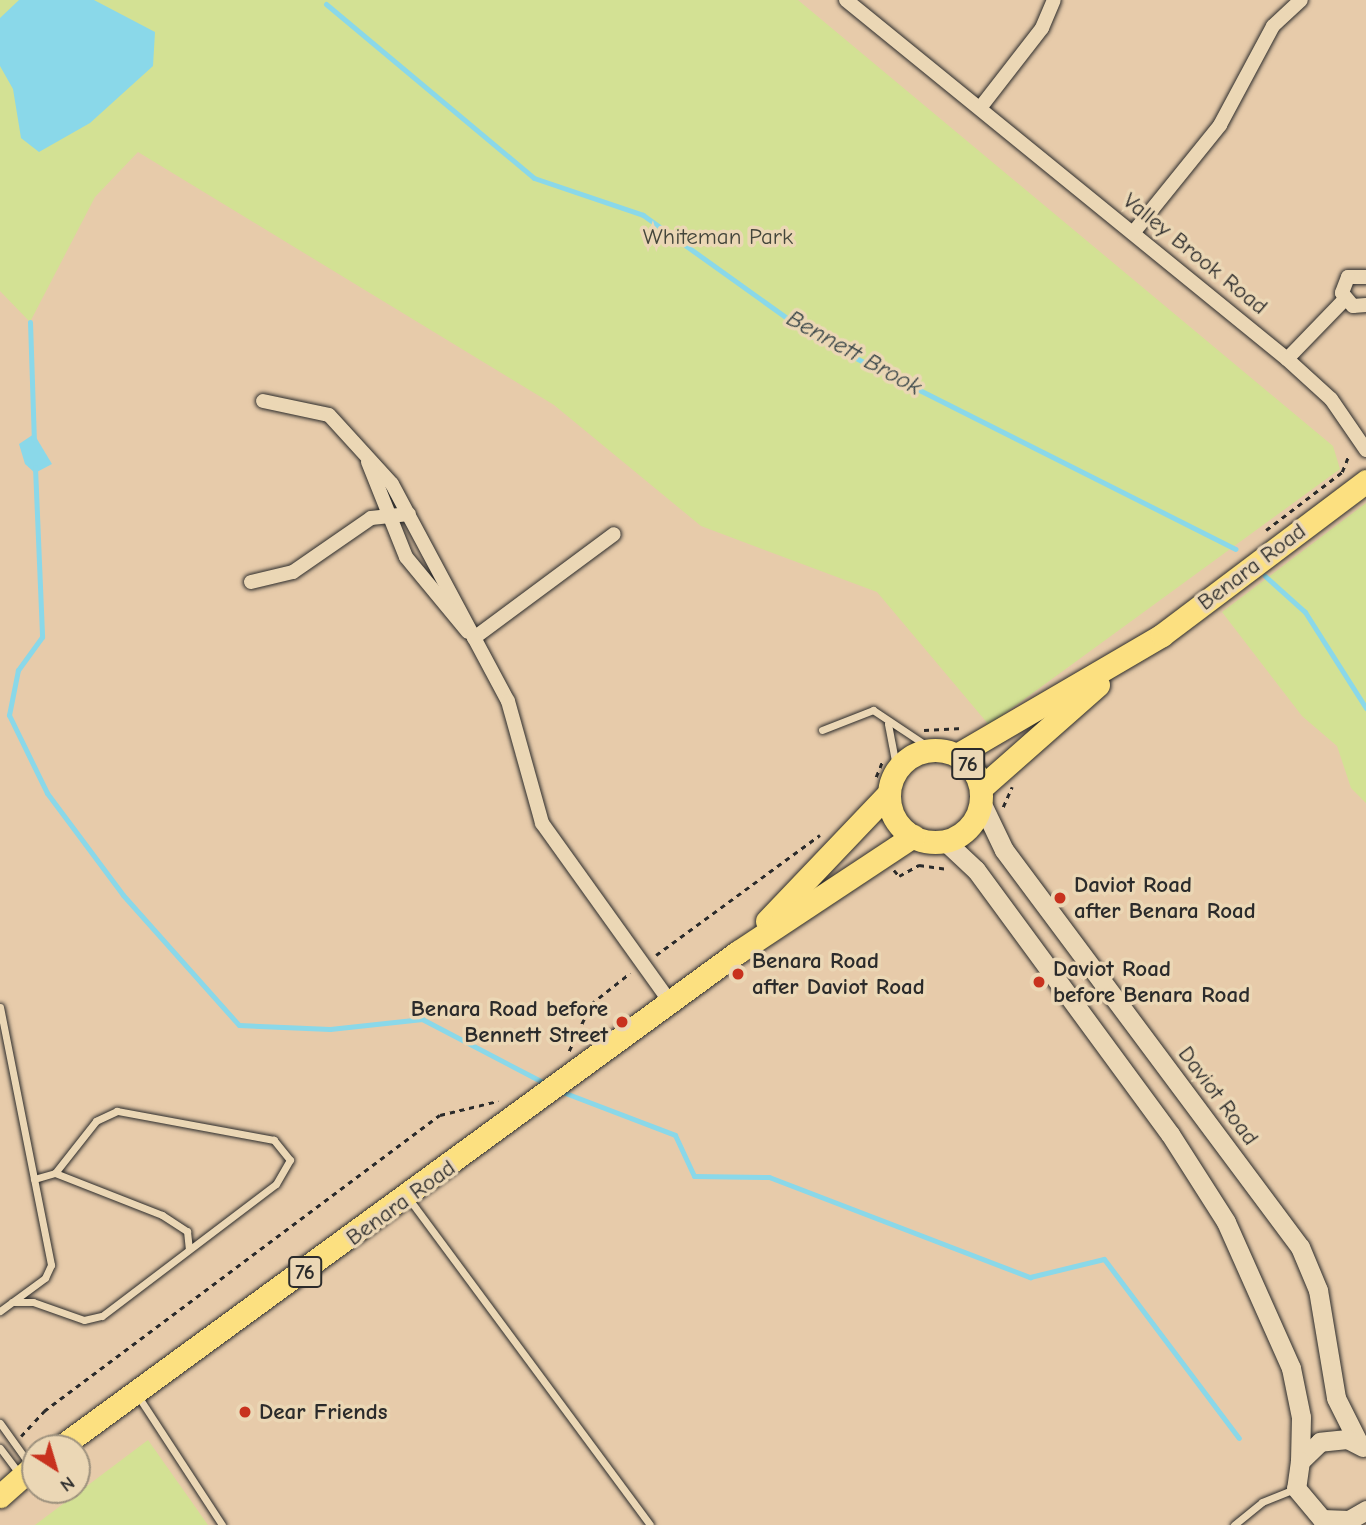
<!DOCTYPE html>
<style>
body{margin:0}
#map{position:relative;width:1366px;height:1525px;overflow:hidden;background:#e7cbaa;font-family:"Comic Neue",sans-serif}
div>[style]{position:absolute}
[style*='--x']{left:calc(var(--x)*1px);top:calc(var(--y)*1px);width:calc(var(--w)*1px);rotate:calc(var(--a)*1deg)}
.green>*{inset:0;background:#d3e194}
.water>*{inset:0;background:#8ad8e9}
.stream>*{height:5px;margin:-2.5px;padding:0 2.5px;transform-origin:2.5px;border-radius:2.5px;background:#8ad8e9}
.path>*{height:2.5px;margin-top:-1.25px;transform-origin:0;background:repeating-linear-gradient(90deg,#2b2b2b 0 5px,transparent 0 10px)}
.roads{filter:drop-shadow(0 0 2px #2b2b2b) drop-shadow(0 0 2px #2b2b2b)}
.service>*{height:7px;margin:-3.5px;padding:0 3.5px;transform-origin:3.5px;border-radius:3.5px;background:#ebd7b5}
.minor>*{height:14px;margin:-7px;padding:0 7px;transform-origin:7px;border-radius:7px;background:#ebd7b5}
.tertiary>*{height:19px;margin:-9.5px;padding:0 9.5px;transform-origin:9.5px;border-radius:9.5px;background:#ebd7b5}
.primary>*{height:23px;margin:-11.5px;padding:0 11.5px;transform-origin:11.5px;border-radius:11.5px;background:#fce080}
.primary>.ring{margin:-11.5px;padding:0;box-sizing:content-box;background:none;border:23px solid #fce080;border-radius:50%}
.dots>*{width:19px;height:19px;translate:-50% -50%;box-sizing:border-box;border:4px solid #ebd7b5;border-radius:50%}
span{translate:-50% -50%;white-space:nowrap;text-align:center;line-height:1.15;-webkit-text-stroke:7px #ebd7b5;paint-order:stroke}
.shield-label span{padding:2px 5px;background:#ebd7b5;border:2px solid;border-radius:5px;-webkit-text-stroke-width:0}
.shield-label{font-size:21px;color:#2b2b2b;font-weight:700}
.park-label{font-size:23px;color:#44463b}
.street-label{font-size:23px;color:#2b2b2b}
.poi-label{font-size:23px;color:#2b2b2b;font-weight:700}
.left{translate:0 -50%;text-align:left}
.right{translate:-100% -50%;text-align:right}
.water-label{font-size:24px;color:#394548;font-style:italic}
.north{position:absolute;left:21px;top:1434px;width:70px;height:70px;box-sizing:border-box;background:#ebd7b5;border:2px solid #9e927e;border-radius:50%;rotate:143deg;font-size:19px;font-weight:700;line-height:28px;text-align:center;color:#2b2b2b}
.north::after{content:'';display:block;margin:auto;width:24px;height:32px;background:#c8321e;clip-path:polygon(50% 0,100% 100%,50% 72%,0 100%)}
</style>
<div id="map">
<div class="green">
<div style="clip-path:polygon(0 0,798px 0,1333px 446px,1340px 469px,989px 725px,877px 592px,701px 526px,554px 405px,138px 152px,95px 197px,30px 322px,0 291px)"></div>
<div style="clip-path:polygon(1366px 503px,1366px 803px,1351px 788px,1337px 746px,1302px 716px,1222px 612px)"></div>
<div style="clip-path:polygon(148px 1440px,208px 1525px,35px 1525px)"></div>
</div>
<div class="water">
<div style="clip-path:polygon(19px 0,94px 0,155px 32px,153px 66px,90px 123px,39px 152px,21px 138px,13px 89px,0 66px,0 18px)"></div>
<div style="clip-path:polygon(34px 434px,52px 464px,35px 473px,25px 464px,19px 444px)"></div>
</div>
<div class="stream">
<div style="--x:326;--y:4;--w:271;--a:39.9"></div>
<div style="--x:534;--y:178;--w:115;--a:18.7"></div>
<div style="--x:643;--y:215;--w:208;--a:35.6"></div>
<div style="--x:812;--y:336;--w:474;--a:26.7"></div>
<div style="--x:30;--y:322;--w:118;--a:88.1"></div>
<div style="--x:35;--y:467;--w:170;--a:87.6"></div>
<div style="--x:42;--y:637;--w:41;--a:126"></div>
<div style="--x:18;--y:670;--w:46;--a:101.3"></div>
<div style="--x:9;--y:715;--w:87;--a:64"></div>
<div style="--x:47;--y:793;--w:127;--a:53.3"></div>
<div style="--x:123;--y:895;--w:174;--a:48.3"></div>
<div style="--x:239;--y:1025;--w:91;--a:2.5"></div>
<div style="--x:330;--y:1029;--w:93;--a:-6.2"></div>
<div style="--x:422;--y:1019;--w:142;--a:27.6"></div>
<div style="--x:1265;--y:576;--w:54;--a:42"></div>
<div style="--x:1305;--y:612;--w:114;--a:57.6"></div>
<div style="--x:560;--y:1091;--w:123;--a:20.9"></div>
<div style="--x:675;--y:1135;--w:45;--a:65.1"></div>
<div style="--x:694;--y:1176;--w:75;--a:0.8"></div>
<div style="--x:769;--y:1177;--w:280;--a:21"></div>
<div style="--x:1030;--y:1277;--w:76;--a:-13.7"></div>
<div style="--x:1104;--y:1259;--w:224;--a:53"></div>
</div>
<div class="path">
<div style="--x:1266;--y:530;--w:96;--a:-37.3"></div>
<div style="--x:1342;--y:472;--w:18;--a:-68"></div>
<div style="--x:924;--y:730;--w:39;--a:-3"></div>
<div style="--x:876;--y:777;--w:18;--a:-68"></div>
<div style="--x:1003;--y:807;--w:22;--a:-66"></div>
<div style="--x:894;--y:870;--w:8;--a:50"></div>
<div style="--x:899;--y:876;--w:23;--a:-29"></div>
<div style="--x:919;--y:865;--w:29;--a:8"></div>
<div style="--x:656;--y:955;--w:203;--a:-36.2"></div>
<div style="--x:569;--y:1051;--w:52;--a:-64.9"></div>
<div style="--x:591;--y:1004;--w:50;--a:-38.5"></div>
<div style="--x:21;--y:1436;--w:34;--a:-47"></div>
<div style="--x:44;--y:1411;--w:494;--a:-36.8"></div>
<div style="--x:440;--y:1115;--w:60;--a:-13.6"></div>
</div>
<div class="roads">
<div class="service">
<div style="--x:888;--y:724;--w:48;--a:79.2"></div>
<div style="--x:822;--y:730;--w:55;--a:-21.4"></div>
<div style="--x:873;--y:710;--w:72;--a:33.7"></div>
<div style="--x:0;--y:1007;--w:263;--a:78.8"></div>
<div style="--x:51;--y:1265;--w:14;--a:115"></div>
<div style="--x:45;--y:1278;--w:56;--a:143.7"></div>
<div style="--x:55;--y:1173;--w:115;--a:21.4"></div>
<div style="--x:162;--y:1215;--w:30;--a:33"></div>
<div style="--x:187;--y:1231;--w:18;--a:84"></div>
<div style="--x:409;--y:1199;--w:405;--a:53.5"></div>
<div style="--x:12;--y:1302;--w:21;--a:0"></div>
<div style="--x:33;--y:1302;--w:54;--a:19.4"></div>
<div style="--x:84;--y:1320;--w:18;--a:-13"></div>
<div style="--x:102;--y:1316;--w:218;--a:-37.2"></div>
<div style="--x:276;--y:1184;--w:28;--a:-60"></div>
<div style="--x:290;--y:1160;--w:26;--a:-129"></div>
<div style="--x:274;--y:1140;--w:160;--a:-169.5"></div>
<div style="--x:117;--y:1111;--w:23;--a:155"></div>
<div style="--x:96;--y:1121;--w:66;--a:128.3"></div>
<div style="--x:55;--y:1173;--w:22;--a:164"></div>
<div style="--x:138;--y:1396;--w:154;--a:56.9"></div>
<div style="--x:0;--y:1423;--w:52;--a:54.5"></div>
<div style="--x:0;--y:1448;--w:34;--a:53"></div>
<div style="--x:1234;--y:1525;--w:36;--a:-39"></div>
<div style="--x:1262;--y:1502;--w:37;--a:-22"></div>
</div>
<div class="minor">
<div style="--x:846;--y:0;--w:569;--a:39.15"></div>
<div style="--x:1287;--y:359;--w:59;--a:42.3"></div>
<div style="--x:1331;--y:399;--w:62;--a:55.5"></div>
<div style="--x:980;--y:108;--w:101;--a:-52.2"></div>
<div style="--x:1042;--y:28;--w:30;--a:-67"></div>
<div style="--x:1133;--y:233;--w:139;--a:-51.1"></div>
<div style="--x:1220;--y:125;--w:112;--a:-61.8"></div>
<div style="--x:1273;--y:26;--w:38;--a:-43"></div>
<div style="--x:1366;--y:277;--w:18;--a:180"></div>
<div style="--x:1348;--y:277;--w:17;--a:111"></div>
<div style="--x:1342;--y:293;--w:17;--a:50"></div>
<div style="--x:1353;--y:306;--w:13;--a:-4"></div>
<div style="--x:1287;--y:359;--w:82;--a:-46"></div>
<div style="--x:263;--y:401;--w:67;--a:12"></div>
<div style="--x:329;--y:415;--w:93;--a:47.6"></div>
<div style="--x:392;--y:484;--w:246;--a:61.9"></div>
<div style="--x:508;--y:701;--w:127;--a:74.4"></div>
<div style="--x:542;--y:823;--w:221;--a:54.4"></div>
<div style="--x:368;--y:462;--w:102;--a:68.2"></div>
<div style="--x:406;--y:557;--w:97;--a:50.4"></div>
<div style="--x:251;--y:582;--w:43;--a:-13.4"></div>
<div style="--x:293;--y:572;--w:95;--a:-34.7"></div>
<div style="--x:371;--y:518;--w:38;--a:-6"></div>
<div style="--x:474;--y:638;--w:174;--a:-36.6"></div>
</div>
<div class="tertiary">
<div style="--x:981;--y:802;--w:53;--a:64.4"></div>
<div style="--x:1004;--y:850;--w:495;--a:53.3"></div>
<div style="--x:1300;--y:1247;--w:47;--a:67.3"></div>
<div style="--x:1318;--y:1290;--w:109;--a:80.5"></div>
<div style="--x:1336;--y:1398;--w:51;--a:63.4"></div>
<div style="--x:945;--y:841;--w:42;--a:43.1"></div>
<div style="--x:976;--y:870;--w:328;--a:53.7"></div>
<div style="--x:1170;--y:1134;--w:104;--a:57.5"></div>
<div style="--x:1226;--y:1222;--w:160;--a:66"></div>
<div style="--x:1291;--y:1368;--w:50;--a:78.5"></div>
<div style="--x:1301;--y:1417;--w:44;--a:91.3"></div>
<div style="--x:1363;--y:1447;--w:18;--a:-153"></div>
<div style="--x:1347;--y:1439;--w:27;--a:174"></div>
<div style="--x:1320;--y:1442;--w:28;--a:136"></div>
<div style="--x:1300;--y:1461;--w:27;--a:98"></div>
<div style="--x:1296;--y:1488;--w:40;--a:50"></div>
<div style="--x:1322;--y:1519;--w:27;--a:2"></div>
<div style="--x:1349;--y:1520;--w:20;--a:-30"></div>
</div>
<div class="primary">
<div class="ring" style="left:889px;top:750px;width:69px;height:69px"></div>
<div style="--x:957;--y:755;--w:238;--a:-30.3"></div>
<div style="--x:1162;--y:635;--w:256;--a:-37"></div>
<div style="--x:981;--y:788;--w:156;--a:-41.4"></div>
<div style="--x:767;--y:921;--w:177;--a:-46.4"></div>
<div style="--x:59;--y:1448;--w:841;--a:-36.15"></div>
<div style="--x:738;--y:952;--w:210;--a:-33.5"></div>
<div style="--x:0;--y:1496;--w:47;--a:-41.5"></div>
</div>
</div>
<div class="dots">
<div style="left:1060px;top:898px;background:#c8321e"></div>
<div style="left:738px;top:974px;background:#c8321e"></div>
<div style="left:1039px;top:982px;background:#c8321e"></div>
<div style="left:622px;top:1022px;background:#c8321e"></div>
<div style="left:245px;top:1412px;background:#c8321e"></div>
</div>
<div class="shield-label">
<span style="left:968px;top:764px">76</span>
<span style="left:305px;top:1272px">76</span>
</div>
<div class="park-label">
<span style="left:718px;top:237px">Whiteman Park</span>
</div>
<div class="street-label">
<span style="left:1195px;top:254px;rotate:39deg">Valley Brook Road</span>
<span style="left:1252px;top:567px;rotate:-37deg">Benara Road</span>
<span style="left:1218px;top:1096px;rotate:53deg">Daviot Road</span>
<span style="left:401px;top:1203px;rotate:-36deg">Benara Road</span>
</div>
<div class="poi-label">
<span class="left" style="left:1074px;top:898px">Daviot Road<br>after Benara Road</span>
<span class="left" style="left:752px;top:974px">Benara Road<br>after Daviot Road</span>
<span class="left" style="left:1053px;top:982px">Daviot Road<br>before Benara Road</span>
<span class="right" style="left:608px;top:1022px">Benara Road before<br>Bennett Street</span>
<span class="left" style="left:259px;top:1412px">Dear Friends</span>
</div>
<div class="water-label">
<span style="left:854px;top:353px;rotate:29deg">Bennett Brook</span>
</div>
<div class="north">N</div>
</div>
